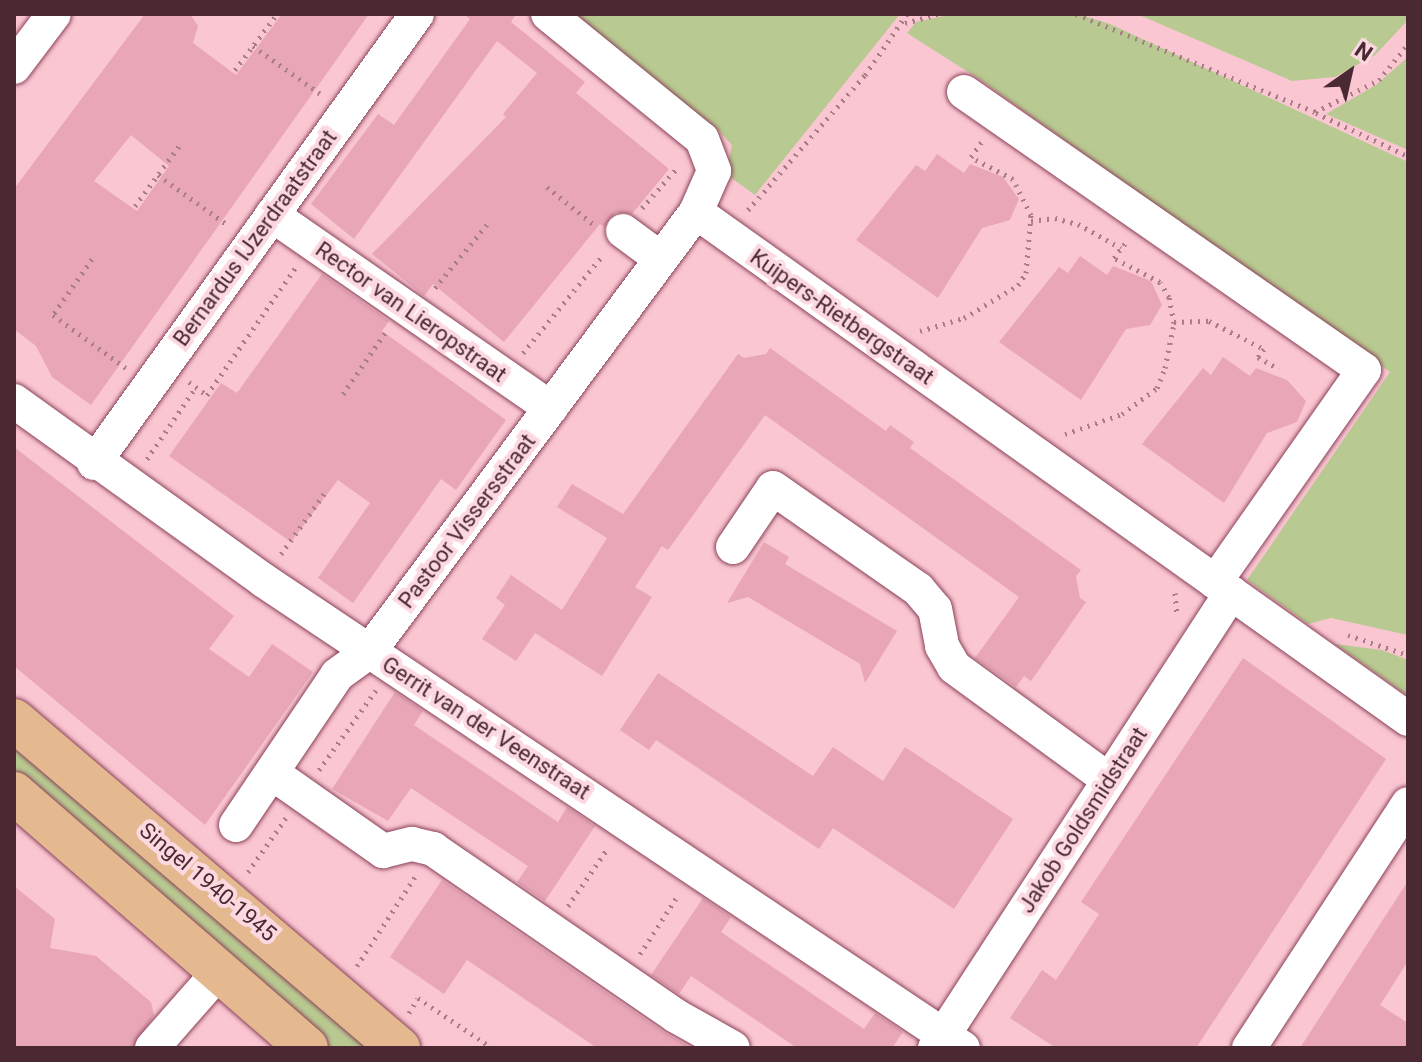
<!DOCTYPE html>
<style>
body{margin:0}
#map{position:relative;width:1422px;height:1062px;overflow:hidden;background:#fac6d2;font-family:Roboto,sans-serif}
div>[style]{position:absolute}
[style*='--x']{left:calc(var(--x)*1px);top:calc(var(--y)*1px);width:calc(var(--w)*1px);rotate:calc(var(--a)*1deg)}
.green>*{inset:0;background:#b8ca91}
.building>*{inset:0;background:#e8a6b7}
.path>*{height:5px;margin-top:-2.5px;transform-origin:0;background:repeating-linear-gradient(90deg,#a87d88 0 2px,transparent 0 8px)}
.roads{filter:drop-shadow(0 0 2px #8b4259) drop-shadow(0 0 2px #8b4259)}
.minor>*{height:34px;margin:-17px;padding:0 17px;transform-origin:17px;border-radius:17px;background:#fff}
.major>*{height:42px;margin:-21px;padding:0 21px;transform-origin:21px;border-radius:21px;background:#e5b990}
span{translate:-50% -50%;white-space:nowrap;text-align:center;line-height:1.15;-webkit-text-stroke:8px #fcd8e0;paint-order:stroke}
.street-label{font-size:22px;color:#4a2932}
.frame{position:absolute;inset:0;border:16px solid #4a2932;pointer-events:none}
.north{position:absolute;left:1310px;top:32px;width:80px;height:80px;-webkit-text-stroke:6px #fcd8e0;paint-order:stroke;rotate:34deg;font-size:22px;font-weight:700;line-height:32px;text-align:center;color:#4a2932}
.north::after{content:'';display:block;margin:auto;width:28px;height:36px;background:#4a2932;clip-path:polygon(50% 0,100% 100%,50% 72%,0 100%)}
</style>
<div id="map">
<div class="green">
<div style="clip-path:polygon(565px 14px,900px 14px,755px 195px,726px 174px,732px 145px,716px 128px)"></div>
<div style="clip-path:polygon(953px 14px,1078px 14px,1110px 24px,1408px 162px,1408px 635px,1331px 618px,1308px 624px,1247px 580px,1390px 372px,979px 79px,907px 33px,916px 22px)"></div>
<div style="clip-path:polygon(1137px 14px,1408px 14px,1408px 20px,1375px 55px,1335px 77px,1292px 81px)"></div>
<div style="clip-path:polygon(1408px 57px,1408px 150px,1326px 114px,1376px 85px)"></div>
<div style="clip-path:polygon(1335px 644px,1382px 650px,1408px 660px,1408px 696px)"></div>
<div style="clip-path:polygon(14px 733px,374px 1048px,329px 1048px,14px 782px)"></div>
</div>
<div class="building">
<div style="clip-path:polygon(evenodd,145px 14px,190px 14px,198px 26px,193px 43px,236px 75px,282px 14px,369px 14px,91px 405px,52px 377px,36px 346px,14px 329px,14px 189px,145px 14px,131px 135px,169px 166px,137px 211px,94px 181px,131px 135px)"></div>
<div style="clip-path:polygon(463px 14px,516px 14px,511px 22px,585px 82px,576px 93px,669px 169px,632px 214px,616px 212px,604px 227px,600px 224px,504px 342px,433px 284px,424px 296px,372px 254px,506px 117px,503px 114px,537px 73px,497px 41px,354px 239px,311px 204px,378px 114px,394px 125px,470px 19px)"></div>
<div style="clip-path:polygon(937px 154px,964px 173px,970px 164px,1003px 177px,1019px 199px,1010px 220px,982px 228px,938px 298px,856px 240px,916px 165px,925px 171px)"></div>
<div style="clip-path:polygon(1080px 256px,1107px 275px,1113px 266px,1151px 281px,1162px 305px,1150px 325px,1126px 329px,1081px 400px,999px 342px,1059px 267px,1068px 273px)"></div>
<div style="clip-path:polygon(322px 274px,389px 321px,382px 331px,506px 420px,456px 490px,441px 479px,353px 603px,318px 578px,370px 503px,338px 480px,291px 542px,169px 456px,221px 383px,237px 393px)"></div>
<div style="clip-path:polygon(770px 348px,886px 431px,890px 425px,914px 442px,910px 448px,1081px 570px,1076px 576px,1080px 598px,1086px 602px,1031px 681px,1024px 676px,1016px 687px,975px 658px,1019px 597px,765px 415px,668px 550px,662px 546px,635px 587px,652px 597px,602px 676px,535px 633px,516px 661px,482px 639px,505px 605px,496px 598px,511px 575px,562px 610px,607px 538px,557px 507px,572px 484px,623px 514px,738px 354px,744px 358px,766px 354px)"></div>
<div style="clip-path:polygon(1223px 357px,1250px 376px,1256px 368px,1287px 380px,1306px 401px,1297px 422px,1267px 433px,1224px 503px,1142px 444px,1203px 368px,1211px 375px)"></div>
<div style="clip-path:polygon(14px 447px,234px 616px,209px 649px,249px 677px,272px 644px,313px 672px,205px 825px,14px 666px)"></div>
<div style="clip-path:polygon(764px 542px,789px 557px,785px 564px,897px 631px,865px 683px,860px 664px,748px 597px,727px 603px)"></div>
<div style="clip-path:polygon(1243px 658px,1386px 759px,1196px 1048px,1056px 1048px,1010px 1018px,1042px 970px,1056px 980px,1099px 914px,1081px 902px)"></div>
<div style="clip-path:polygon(658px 673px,813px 776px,833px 747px,883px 781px,905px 747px,1013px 819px,954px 909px,833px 828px,819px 849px,656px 740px,649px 750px,620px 730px)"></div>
<div style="clip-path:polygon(395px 692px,423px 711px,414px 725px,558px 822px,567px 807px,595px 826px,545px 901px,517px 882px,528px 866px,411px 788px,388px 821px,332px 789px)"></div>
<div style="clip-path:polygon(442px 880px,665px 1033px,692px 1048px,597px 1048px,467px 960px,444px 994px,390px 957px)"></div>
<div style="clip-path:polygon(1408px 881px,1408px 961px,1380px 1005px,1408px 1023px,1408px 1048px,1300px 1048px)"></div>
<div style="clip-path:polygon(14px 886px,55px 919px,50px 948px,96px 956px,151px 1002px,154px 1015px,133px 1048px,14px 1048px)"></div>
<div style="clip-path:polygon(703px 898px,731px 917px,721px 932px,864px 1029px,875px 1013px,903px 1032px,892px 1048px,797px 1048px,691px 976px,679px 994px,651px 975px)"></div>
</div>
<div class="path">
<div style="--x:1076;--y:14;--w:258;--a:22.3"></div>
<div style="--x:1315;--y:112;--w:72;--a:-26.6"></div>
<div style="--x:1379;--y:80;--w:46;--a:-51.1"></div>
<div style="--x:905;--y:23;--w:35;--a:-15"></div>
<div style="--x:253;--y:46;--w:85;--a:35.4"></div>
<div style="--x:235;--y:70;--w:70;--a:-53.1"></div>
<div style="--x:1316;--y:113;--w:102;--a:25.1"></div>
<div style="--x:158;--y:175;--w:87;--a:35.7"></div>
<div style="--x:547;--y:187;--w:59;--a:38.8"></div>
<div style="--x:135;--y:206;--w:76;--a:-53.6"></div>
<div style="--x:642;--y:208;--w:55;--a:-48.7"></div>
<div style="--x:748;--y:210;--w:179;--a:-49.1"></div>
<div style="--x:865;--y:75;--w:74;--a:-55.5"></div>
<div style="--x:1031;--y:221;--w:24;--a:-7"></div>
<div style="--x:1055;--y:218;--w:24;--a:15"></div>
<div style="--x:1078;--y:224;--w:49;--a:29.2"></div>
<div style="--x:92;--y:259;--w:68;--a:124.9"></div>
<div style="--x:53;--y:315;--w:90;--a:36"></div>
<div style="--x:435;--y:288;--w:85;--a:-50.7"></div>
<div style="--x:1174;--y:322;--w:35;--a:-2"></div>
<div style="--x:1209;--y:321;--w:62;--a:27"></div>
<div style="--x:920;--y:331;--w:46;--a:-16.5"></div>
<div style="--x:964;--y:318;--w:63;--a:-31.4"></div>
<div style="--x:1018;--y:285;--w:14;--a:-56"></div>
<div style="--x:1026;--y:273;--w:58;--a:-85.1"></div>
<div style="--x:1031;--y:215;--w:40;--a:-116.6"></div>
<div style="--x:1013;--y:179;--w:47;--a:-152.4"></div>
<div style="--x:971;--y:157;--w:19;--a:-55"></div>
<div style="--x:1264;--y:349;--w:10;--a:127"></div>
<div style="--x:1258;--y:357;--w:24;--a:30"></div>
<div style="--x:523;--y:353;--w:127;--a:-50.8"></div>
<div style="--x:189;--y:382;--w:22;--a:36"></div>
<div style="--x:207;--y:395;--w:156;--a:-55.2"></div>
<div style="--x:343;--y:394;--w:78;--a:-55.5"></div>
<div style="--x:1065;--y:434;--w:60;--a:-19.3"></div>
<div style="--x:1122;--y:414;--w:44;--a:-36.6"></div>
<div style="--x:1157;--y:388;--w:22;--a:-68"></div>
<div style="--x:1165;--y:368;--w:46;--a:-78.7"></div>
<div style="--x:1174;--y:323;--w:26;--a:-101"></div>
<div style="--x:1169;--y:297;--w:17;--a:-121"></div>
<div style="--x:1160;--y:282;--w:52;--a:-152.4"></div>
<div style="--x:1114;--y:258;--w:21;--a:-53"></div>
<div style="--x:147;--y:459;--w:87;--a:-55.8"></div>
<div style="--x:281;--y:554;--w:79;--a:-54.3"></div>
<div style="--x:1175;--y:593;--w:22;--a:85"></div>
<div style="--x:1348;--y:635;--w:63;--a:18.4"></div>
<div style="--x:319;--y:770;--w:98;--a:-54.5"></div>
<div style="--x:248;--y:872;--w:66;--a:-54.9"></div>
<div style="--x:568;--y:906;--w:70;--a:-55.4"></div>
<div style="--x:640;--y:954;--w:70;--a:-57.2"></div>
<div style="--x:357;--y:966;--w:106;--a:-56.9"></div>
<div style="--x:409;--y:1013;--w:17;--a:-59"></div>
<div style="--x:418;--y:998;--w:89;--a:34"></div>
</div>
<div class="roads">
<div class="minor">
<div style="--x:548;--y:14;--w:198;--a:39.1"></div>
<div style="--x:702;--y:139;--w:34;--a:69"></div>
<div style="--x:714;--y:171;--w:45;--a:113.7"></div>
<div style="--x:696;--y:212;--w:874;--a:35.45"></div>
<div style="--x:14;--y:67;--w:66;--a:-53"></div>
<div style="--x:964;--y:92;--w:487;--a:34.8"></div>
<div style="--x:1364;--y:370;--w:259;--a:125.1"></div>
<div style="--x:272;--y:215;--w:339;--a:34.7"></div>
<div style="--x:623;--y:231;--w:47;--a:36.4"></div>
<div style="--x:14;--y:401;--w:307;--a:35.7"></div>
<div style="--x:263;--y:580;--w:842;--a:33.77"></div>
<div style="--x:94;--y:463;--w:553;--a:-54.27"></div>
<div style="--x:733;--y:547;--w:71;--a:-55.9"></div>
<div style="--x:773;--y:488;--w:177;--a:34.9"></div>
<div style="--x:918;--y:589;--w:26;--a:50"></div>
<div style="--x:935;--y:609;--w:38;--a:79"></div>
<div style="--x:942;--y:646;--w:24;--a:60"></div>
<div style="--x:954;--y:667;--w:192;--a:36.1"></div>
<div style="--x:272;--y:773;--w:136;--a:35.1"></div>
<div style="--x:383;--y:851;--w:30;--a:-14"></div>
<div style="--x:412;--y:844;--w:22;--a:13"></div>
<div style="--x:433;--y:849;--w:295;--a:34.5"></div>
<div style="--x:676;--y:1016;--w:65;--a:29.3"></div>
<div style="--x:236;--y:825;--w:181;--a:-56"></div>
<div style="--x:337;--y:675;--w:39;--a:-36"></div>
<div style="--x:369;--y:652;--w:548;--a:-53.38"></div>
<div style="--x:152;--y:1048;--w:100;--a:-48.7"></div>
<div style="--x:935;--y:1048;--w:543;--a:-56.95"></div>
<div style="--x:1249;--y:1048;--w:291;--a:-56.9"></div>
</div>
<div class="major">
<div style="--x:14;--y:720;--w:506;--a:40.43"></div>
<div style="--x:14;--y:793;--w:388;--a:41"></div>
</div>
</div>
<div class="street-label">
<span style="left:255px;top:238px;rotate:-54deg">Bernardus IJzerdraatstraat</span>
<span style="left:411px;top:312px;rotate:35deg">Rector van Lieropstraat</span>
<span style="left:842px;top:317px;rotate:35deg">Kuipers-Rietbergstraat</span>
<span style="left:467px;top:521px;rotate:-53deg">Pastoor Vissersstraat</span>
<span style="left:486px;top:728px;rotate:33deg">Gerrit van der Veenstraat</span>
<span style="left:1083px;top:820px;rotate:-57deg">Jakob Goldsmidstraat</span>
<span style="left:208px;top:882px;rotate:40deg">Singel 1940-1945</span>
</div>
<div class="frame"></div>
<div class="north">N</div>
</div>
